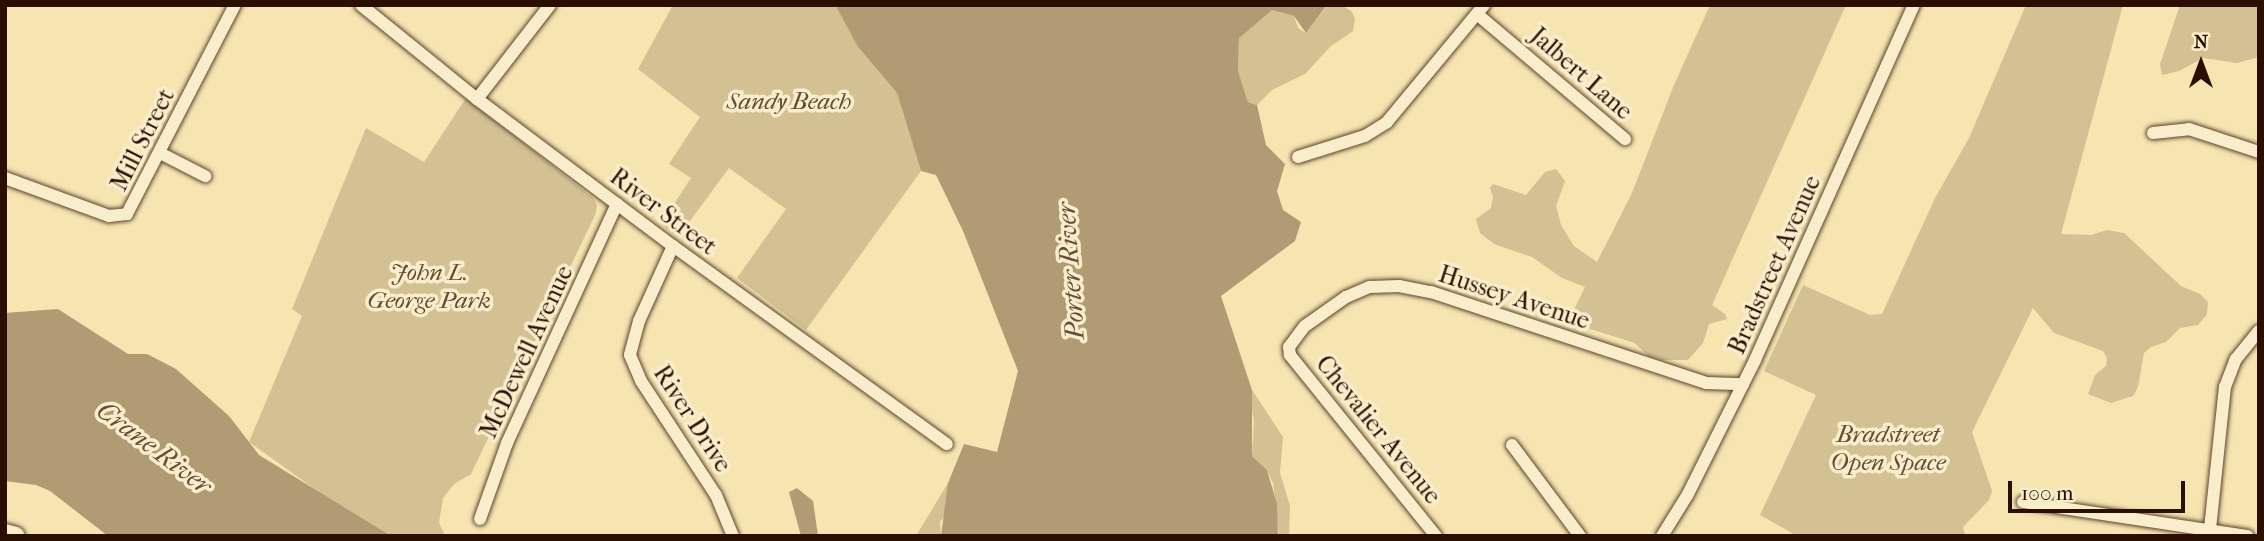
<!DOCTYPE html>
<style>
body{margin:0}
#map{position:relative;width:2264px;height:541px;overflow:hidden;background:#f6e4b1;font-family:"IM FELL French Canon",serif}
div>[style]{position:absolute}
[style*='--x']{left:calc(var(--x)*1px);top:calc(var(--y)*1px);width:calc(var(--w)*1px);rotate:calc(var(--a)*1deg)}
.green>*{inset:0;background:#d3c093}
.water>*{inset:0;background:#b19b75}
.roads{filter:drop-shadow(0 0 2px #5d442c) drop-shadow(0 0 2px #5d442c)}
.minor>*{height:12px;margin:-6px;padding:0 6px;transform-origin:6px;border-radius:6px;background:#f9edcc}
.secondary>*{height:18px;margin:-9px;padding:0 9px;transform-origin:9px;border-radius:9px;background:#f9edcc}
span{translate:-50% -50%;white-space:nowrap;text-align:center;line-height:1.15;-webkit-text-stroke:7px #f9edcc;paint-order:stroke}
.street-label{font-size:24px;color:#2a0e00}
.park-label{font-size:24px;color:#654c33;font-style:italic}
.water-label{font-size:26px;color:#674d35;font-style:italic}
.frame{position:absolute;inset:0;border:7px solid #2a0e00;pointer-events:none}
.north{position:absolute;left:2166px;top:28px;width:70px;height:70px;-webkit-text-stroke:5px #f9edcc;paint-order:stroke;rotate:0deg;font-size:19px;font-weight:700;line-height:28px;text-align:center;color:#2a0e00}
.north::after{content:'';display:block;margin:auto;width:24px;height:32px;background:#2a0e00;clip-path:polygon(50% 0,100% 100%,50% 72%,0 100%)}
.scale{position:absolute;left:2008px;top:481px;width:177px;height:32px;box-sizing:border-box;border:4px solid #2a0e00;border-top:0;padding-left:9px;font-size:21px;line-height:24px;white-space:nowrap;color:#2a0e00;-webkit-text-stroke:5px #f9edcc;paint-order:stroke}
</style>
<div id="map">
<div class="green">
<div style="clip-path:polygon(673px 5px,846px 5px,858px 47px,897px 93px,921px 171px,806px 330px,737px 278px,786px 209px,729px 168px,678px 237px,661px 224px,691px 178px,669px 164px,700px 117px,638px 69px)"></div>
<div style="clip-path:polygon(1328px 5px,1342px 5px,1352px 12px,1355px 19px,1353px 31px,1331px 46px,1305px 74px,1272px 90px,1257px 105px,1248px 102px,1238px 71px,1239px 38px,1244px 27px,1272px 10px,1294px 16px,1298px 28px,1306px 33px)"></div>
<div style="clip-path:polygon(1710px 5px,1846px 5px,1712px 305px,1725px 314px,1727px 319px,1709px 324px,1703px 343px,1688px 360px,1661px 360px,1648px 356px,1635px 343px,1568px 322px,1585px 287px,1562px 278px,1532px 257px,1494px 244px,1480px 233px,1476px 219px,1491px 208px,1493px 197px,1490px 188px,1493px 184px,1526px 195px,1545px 172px,1556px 169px,1565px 181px,1556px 206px,1561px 225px,1574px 246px,1597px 262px,1632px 193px,1674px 85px)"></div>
<div style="clip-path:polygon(2026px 5px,2123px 5px,2061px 234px,2091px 235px,2107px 230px,2124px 233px,2181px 286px,2200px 294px,2208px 302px,2207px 314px,2198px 325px,2180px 328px,2166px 342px,2151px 347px,2144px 353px,2138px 387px,2133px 396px,2111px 403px,2088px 394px,2095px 375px,2106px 366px,2107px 358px,2103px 351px,2054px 333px,2033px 308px,1972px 432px,1992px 491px,1989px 500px,1963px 527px,1965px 536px,1797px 536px,1760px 515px,1816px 395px,1764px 371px,1803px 285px,1870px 315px,1882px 314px,1935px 198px,1969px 138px)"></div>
<div style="clip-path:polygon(2180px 5px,2259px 5px,2259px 57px,2237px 63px,2203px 58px,2179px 71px,2162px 75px,2160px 64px)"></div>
<div style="clip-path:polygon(466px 98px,593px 198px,597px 205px,596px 213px,471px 474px,454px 484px,443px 498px,439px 523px,445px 536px,386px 536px,340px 507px,249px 442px,302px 316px,292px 309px,366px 128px,424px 162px)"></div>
<div style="clip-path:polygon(1252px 390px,1283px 437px,1280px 473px,1290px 506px,1289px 536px,1279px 536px,1273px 483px,1267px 470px,1252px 456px,1254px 421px,1250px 400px)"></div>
<div style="clip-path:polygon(948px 483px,949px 510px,940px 522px,941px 536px,916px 536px)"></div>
</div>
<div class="water">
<div style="clip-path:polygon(839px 5px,1327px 5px,1306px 33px,1294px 16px,1272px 10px,1239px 38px,1238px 71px,1248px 102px,1257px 105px,1266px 145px,1285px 164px,1277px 191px,1283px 210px,1301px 222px,1295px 241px,1221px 296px,1252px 390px,1252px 456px,1267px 470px,1277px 504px,1278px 536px,941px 536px,948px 483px,964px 444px,997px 452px,1018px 371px,963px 231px,936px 175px,921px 171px,897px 93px,858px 47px,837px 8px)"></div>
<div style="clip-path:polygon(58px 309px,128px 354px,147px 354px,176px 369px,229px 416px,259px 455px,391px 536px,108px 536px,50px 491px,36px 485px,5px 481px,5px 313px)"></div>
<div style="clip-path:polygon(797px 488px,813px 501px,818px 536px,801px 536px,789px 492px)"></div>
</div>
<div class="roads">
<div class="minor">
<div style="--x:361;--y:5;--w:149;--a:39"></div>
<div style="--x:477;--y:99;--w:245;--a:36.9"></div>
<div style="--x:673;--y:246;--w:338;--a:35.9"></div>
<div style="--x:1477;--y:14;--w:194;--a:40.2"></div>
<div style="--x:477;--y:99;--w:119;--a:-52.2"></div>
<div style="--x:2153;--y:133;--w:36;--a:-6"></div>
<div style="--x:2189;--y:129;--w:74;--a:18.2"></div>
<div style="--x:160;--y:153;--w:51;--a:27.1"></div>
<div style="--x:1298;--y:157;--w:70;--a:-17.4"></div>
<div style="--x:1365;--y:136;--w:26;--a:-32"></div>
<div style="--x:1387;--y:122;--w:152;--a:-50.3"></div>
<div style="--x:5;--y:178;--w:111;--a:20.1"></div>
<div style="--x:109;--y:216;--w:18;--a:-6"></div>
<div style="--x:127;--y:214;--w:235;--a:-62.7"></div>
<div style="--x:673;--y:246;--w:82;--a:114.4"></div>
<div style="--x:639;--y:321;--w:35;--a:105"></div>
<div style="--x:630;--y:355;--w:28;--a:67"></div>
<div style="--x:641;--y:381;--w:136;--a:56.7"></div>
<div style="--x:716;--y:495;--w:44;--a:67.5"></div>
<div style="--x:1512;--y:445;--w:114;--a:53.2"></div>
<div style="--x:2023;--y:502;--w:227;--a:8.6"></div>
<div style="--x:480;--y:519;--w:81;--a:-70.4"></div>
<div style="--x:507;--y:443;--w:263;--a:-65.3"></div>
<div style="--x:2210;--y:529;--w:143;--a:-84"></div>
<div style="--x:2225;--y:387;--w:30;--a:-69"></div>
<div style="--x:2236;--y:359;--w:36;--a:-51"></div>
<div style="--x:1436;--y:536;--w:233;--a:-128.9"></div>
<div style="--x:1290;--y:355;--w:8;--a:-97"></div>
<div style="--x:1289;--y:347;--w:26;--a:-53"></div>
<div style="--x:1305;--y:326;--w:50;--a:-35.3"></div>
<div style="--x:1346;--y:297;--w:26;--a:-23"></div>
<div style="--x:1370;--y:287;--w:29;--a:-2"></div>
<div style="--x:1399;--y:286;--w:33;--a:11"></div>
<div style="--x:1431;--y:292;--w:290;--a:18.3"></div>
<div style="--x:1706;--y:383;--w:37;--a:2"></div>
<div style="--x:1662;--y:536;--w:49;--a:-58.2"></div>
<div style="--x:1688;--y:494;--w:150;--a:-63.4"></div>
<div style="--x:1755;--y:360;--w:389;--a:-65.9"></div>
</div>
<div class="secondary">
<div style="--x:5;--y:533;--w:11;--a:15"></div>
</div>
</div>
<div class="street-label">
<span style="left:1581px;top:74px;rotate:41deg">Jalbert Lane</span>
<span style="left:143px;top:140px;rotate:-63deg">Mill Street</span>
<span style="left:663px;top:212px;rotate:37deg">River Street</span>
<span style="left:1775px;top:265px;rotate:-66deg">Bradstreet Avenue</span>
<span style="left:1514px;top:298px;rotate:18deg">Hussey Avenue</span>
<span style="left:527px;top:352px;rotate:-65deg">McDewell Avenue</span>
<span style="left:692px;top:419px;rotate:57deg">River Drive</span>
<span style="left:1378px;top:430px;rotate:51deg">Chevalier Avenue</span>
</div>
<div class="park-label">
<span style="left:789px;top:102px">Sandy Beach</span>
<span style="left:429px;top:287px">John L.<br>George Park</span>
<span style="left:1888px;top:449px">Bradstreet<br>Open Space</span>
</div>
<div class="water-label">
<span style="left:1071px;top:271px;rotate:-94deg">Porter River</span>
<span style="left:154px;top:448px;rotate:37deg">Crane River</span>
</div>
<div class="frame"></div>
<div class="north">N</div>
<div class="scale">100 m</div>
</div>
